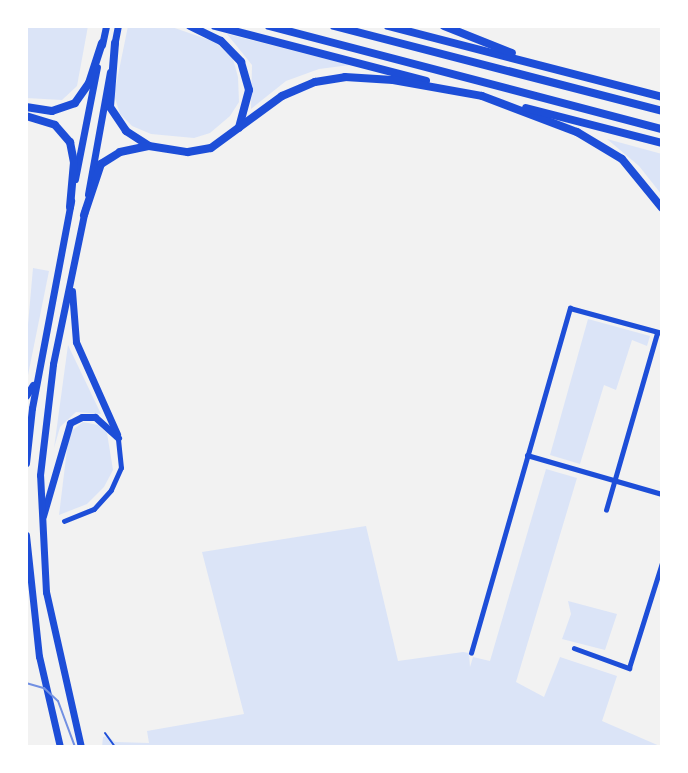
<!DOCTYPE html>
<style>
body{margin:0}
#map{position:relative;width:688px;height:773px;overflow:hidden;background:#f2f2f2;font-family:"Source Serif 4",serif}
div>[style]{position:absolute}
[style*='--x']{left:calc(var(--x)*1px);top:calc(var(--y)*1px);width:calc(var(--w)*1px);rotate:calc(var(--a)*1deg)}
.green>*{inset:0;background:#dbe4f7}
.path>*{height:2px;margin:-1px;padding:0 1px;transform-origin:1px;border-radius:1px;background:#1d4ed8}
.minor>*{height:4.5px;margin:-2.25px;padding:0 2.25px;transform-origin:2.25px;border-radius:2.25px;background:#1d4ed8}
.primary>*{height:7px;margin:-3.5px;padding:0 3.5px;transform-origin:3.5px;border-radius:3.5px;background:#1d4ed8}
.motorway>*{height:8px;margin:-4px;padding:0 4px;transform-origin:4px;border-radius:4px;background:#1d4ed8}
.tram>*{height:2px;margin:-1px;padding:0 1px;transform-origin:1px;border-radius:1px;background:#7290e2}
span{translate:-50% -50%;white-space:nowrap;text-align:center;line-height:1.15;-webkit-text-stroke:5px #fff;paint-order:stroke}
.frame{position:absolute;inset:0;border:28px solid #fff;pointer-events:none}
</style>
<div id="map">
<div class="green">
<div style="clip-path:polygon(26px 26px,88px 26px,77px 86px,62px 100px,26px 98px)"></div>
<div style="clip-path:polygon(128px 26px,169px 26px,215px 42px,233px 59px,238px 77px,239px 102px,230px 116px,210px 133px,194px 138px,151px 134px,132px 126px,120px 114px,114px 95px)"></div>
<div style="clip-path:polygon(227px 34px,350px 65px,319px 69px,286px 81px,251px 109px,252px 65px)"></div>
<div style="clip-path:polygon(607px 139px,662px 154px,662px 195px,639px 166px)"></div>
<div style="clip-path:polygon(33px 268px,49px 271px,26px 385px,26px 347px)"></div>
<div style="clip-path:polygon(588px 319px,650px 336px,647px 346px,632px 340px,616px 390px,604px 385px,580px 464px,550px 455px)"></div>
<div style="clip-path:polygon(68px 345px,101px 414px,76px 412px,60px 427px,54px 448px)"></div>
<div style="clip-path:polygon(83px 422px,98px 425px,107px 433px,113px 470px,104px 487px,87px 504px,59px 515px,69px 433px)"></div>
<div style="clip-path:polygon(546px 469px,577px 478px,516px 682px,544px 697px,560px 657px,617px 676px,602px 721px,662px 747px,102px 747px,103px 737px,108px 736px,115px 742px,149px 743px,147px 731px,244px 714px,202px 552px,366px 526px,398px 661px,463px 652px,469px 653px,470px 667px,473px 657px,490px 661px)"></div>
<div style="clip-path:polygon(568px 601px,617px 614px,605px 650px,562px 639px,571px 614px)"></div>
</div>
<div class="path">
<div style="--x:105;--y:733;--w:17;--a:54"></div>
</div>
<div class="minor">
<div style="--x:527;--y:455;--w:141;--a:16.1"></div>
<div style="--x:606;--y:510;--w:184;--a:-73.9"></div>
<div style="--x:64;--y:521;--w:32;--a:-22"></div>
<div style="--x:94;--y:509;--w:25;--a:-48"></div>
<div style="--x:111;--y:490;--w:24;--a:-66"></div>
<div style="--x:121;--y:468;--w:30;--a:-96"></div>
<div style="--x:574;--y:648;--w:59;--a:20"></div>
<div style="--x:629;--y:668;--w:110;--a:-72.6"></div>
<div style="--x:471;--y:653;--w:359;--a:-74"></div>
<div style="--x:570;--y:308;--w:95;--a:15.2"></div>
</div>
<div class="primary">
<div style="--x:102;--y:45;--w:19;--a:-78"></div>
<div style="--x:114;--y:46;--w:20;--a:-79"></div>
<div style="--x:75;--y:179;--w:114;--a:-78.9"></div>
<div style="--x:88;--y:194;--w:124;--a:-79.8"></div>
<div style="--x:72;--y:291;--w:51;--a:85.5"></div>
<div style="--x:76;--y:342;--w:101;--a:66"></div>
<div style="--x:26;--y:396;--w:13;--a:-58"></div>
<div style="--x:26;--y:463;--w:55;--a:-83.8"></div>
<div style="--x:32;--y:408;--w:211;--a:-79.3"></div>
<div style="--x:43;--y:516;--w:97;--a:-73.8"></div>
<div style="--x:70;--y:423;--w:13;--a:-27"></div>
<div style="--x:82;--y:417;--w:13;--a:0"></div>
<div style="--x:95;--y:417;--w:31;--a:42"></div>
<div style="--x:26;--y:535;--w:122;--a:83.9"></div>
<div style="--x:39;--y:656;--w:93;--a:77"></div>
<div style="--x:81;--y:747;--w:159;--a:-102.7"></div>
<div style="--x:46;--y:592;--w:117;--a:-92.9"></div>
<div style="--x:40;--y:475;--w:112;--a:-83.3"></div>
<div style="--x:53;--y:364;--w:158;--a:-78.3"></div>
</div>
<div class="motorway">
<div style="--x:190;--y:26;--w:34;--a:26"></div>
<div style="--x:221;--y:41;--w:29;--a:46"></div>
<div style="--x:241;--y:62;--w:29;--a:74"></div>
<div style="--x:249;--y:90;--w:39;--a:105"></div>
<div style="--x:215;--y:26;--w:218;--a:14.6"></div>
<div style="--x:269;--y:26;--w:406;--a:14.7"></div>
<div style="--x:334;--y:26;--w:339;--a:14.5"></div>
<div style="--x:388;--y:26;--w:283;--a:14.5"></div>
<div style="--x:444;--y:26;--w:73;--a:21.7"></div>
<div style="--x:115;--y:43;--w:64;--a:94.5"></div>
<div style="--x:110;--y:107;--w:29;--a:56"></div>
<div style="--x:126;--y:131;--w:27;--a:33"></div>
<div style="--x:149;--y:146;--w:39;--a:9"></div>
<div style="--x:188;--y:152;--w:23;--a:-10"></div>
<div style="--x:211;--y:148;--w:88;--a:-36.2"></div>
<div style="--x:282;--y:96;--w:36;--a:-23"></div>
<div style="--x:315;--y:82;--w:30;--a:-9"></div>
<div style="--x:345;--y:77;--w:48;--a:3.6"></div>
<div style="--x:393;--y:80;--w:90;--a:10.2"></div>
<div style="--x:482;--y:96;--w:102;--a:20.8"></div>
<div style="--x:577;--y:132;--w:52;--a:31"></div>
<div style="--x:622;--y:159;--w:63;--a:50.8"></div>
<div style="--x:26;--y:107;--w:26;--a:9"></div>
<div style="--x:52;--y:111;--w:24;--a:-19"></div>
<div style="--x:75;--y:103;--w:24;--a:-55"></div>
<div style="--x:89;--y:83;--w:42;--a:-72"></div>
<div style="--x:526;--y:108;--w:140;--a:14.4"></div>
<div style="--x:26;--y:116;--w:30;--a:17"></div>
<div style="--x:55;--y:125;--w:23;--a:49"></div>
<div style="--x:70;--y:142;--w:20;--a:79"></div>
<div style="--x:74;--y:162;--w:45;--a:95.1"></div>
<div style="--x:84;--y:215;--w:54;--a:-71.6"></div>
<div style="--x:101;--y:164;--w:22;--a:-32"></div>
<div style="--x:120;--y:152;--w:29;--a:-12"></div>
</div>
<div class="tram">
<div style="--x:26;--y:683;--w:19;--a:16"></div>
<div style="--x:44;--y:688;--w:19;--a:43"></div>
<div style="--x:58;--y:701;--w:49;--a:69.7"></div>
</div>
<div class="frame"></div>
</div>
